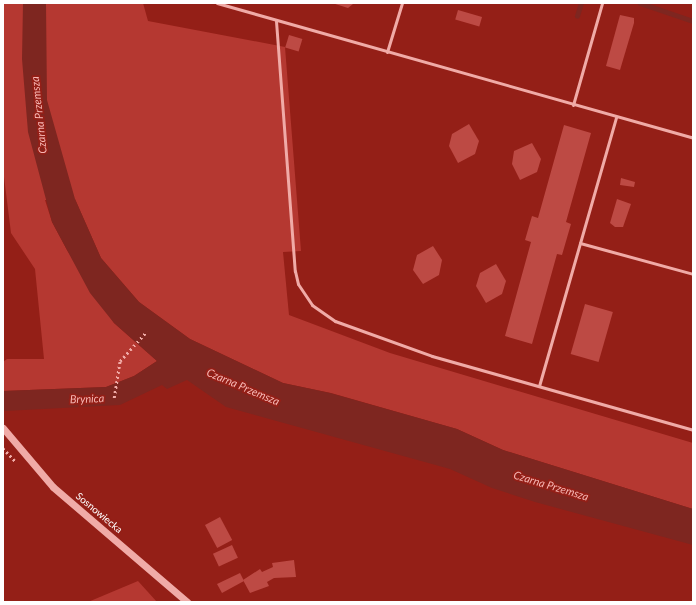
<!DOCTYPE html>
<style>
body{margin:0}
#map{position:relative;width:696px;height:605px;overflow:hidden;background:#941f17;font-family:Lato,sans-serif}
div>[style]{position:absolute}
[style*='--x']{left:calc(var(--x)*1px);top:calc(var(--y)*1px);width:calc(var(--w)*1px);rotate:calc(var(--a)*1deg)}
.green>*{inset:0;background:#b53831}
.water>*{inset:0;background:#7e2620}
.stream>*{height:4.5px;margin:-2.25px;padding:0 2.25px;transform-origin:2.25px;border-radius:2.25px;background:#7e2620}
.building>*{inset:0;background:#bd4a44;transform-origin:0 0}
.path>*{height:2.5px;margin-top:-1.25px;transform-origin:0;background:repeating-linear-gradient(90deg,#f0aba7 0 2px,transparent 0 5px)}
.service>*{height:3px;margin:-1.5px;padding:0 1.5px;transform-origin:1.5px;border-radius:1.5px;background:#f0aba7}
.tertiary>*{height:7px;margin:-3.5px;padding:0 3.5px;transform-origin:3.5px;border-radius:3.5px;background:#f0aba7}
span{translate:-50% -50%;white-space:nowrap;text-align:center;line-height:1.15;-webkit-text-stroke:3.5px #941f17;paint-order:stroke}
.street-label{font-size:10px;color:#fff}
.water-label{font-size:11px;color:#f7b7b4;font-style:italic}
.frame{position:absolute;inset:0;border:4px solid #fff;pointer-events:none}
</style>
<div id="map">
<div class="green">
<div style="clip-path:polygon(3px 3px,143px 3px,148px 21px,285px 47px,301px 251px,283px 252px,289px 315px,390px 353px,693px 443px,693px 509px,503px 450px,457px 429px,331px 393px,283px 383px,190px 339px,139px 302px,101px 258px,75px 199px,45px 200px,52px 222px,67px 250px,114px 323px,157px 361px,134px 376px,106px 387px,3px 391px,3px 362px,7px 359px,44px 359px,35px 269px,11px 233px,3px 169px)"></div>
<div style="clip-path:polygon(138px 581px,157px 602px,88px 602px)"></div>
</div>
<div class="water">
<div style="clip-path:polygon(23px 3px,46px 3px,47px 100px,75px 199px,101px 258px,139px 302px,190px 339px,283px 383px,330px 393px,457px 429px,503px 450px,693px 509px,693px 545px,535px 502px,492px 488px,450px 469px,226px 407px,187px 380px,167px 389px,162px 385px,120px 405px,5px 411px,3px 408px,3px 391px,106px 387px,134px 376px,157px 361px,114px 323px,90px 293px,52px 222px,28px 132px,22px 59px)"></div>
</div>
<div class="stream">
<div style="--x:640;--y:3;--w:56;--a:18.8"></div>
<div style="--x:577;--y:16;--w:14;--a:-73"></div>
</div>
<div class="building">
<div style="clip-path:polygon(332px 3px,353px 3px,353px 4px,348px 8px)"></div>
<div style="left:458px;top:10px;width:25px;height:10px;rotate:16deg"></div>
<div style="clip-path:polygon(620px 15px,634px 18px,634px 23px,620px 70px,606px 66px)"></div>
<div style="left:289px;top:35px;width:14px;height:13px;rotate:17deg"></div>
<div style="clip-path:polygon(469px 124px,479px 141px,475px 154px,458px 163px,449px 146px,452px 134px)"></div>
<div style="clip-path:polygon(564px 125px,591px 133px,566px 222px,571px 224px,562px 255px,557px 254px,532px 344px,505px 336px,531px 242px,525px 240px,532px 216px,538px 218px)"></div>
<div style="clip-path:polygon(532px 143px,541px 159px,537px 172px,520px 180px,512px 164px,514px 151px)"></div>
<div style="clip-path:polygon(621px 178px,635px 182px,634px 187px,620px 185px)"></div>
<div style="clip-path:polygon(617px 199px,631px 204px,623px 227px,615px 227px,610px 223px)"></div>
<div style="clip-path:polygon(433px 246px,442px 260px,439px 275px,423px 284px,413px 270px,417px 255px)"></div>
<div style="clip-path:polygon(496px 264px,506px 281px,502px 294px,486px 303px,476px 286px,480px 273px)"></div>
<div style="left:585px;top:304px;width:29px;height:52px;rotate:16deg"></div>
<div style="left:220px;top:517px;width:26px;height:17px;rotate:62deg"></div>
<div style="left:232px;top:545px;width:14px;height:21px;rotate:65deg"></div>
<div style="clip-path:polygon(294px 560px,296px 577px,274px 578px,267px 582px,269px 586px,250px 593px,243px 580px,260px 569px,262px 572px,273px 567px,272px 563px)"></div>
<div style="clip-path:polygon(240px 573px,244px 581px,222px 593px,217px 584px)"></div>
</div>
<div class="path">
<div style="--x:114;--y:398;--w:37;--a:-81"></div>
<div style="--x:120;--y:361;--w:40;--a:-48"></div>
<div style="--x:3;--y:448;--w:18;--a:47"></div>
</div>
<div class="service">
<div style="--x:217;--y:3;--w:495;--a:15.8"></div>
<div style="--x:276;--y:21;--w:251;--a:85.7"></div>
<div style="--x:295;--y:271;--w:13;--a:77"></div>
<div style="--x:298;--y:284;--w:25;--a:56"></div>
<div style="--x:312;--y:305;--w:28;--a:35"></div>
<div style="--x:335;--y:321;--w:103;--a:19.8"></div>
<div style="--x:432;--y:356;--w:271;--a:15.8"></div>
<div style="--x:387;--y:52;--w:51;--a:-73"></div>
<div style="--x:573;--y:105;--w:106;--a:-74.1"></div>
<div style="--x:580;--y:243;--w:117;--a:15.3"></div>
<div style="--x:539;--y:386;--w:280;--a:-74"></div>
</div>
<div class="tertiary">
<div style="--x:3;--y:428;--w:77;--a:49.7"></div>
<div style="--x:53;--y:487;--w:177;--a:40.6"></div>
</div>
<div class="street-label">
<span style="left:99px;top:513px;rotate:40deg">Sosnowiecka</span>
</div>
<div class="water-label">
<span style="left:39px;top:115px;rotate:-96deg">Czarna Przemsza</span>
<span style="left:243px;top:387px;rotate:23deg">Czarna Przemsza</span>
<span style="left:87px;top:399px;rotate:-2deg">Brynica</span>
<span style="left:551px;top:486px;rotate:17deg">Czarna Przemsza</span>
</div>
<div class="frame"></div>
</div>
